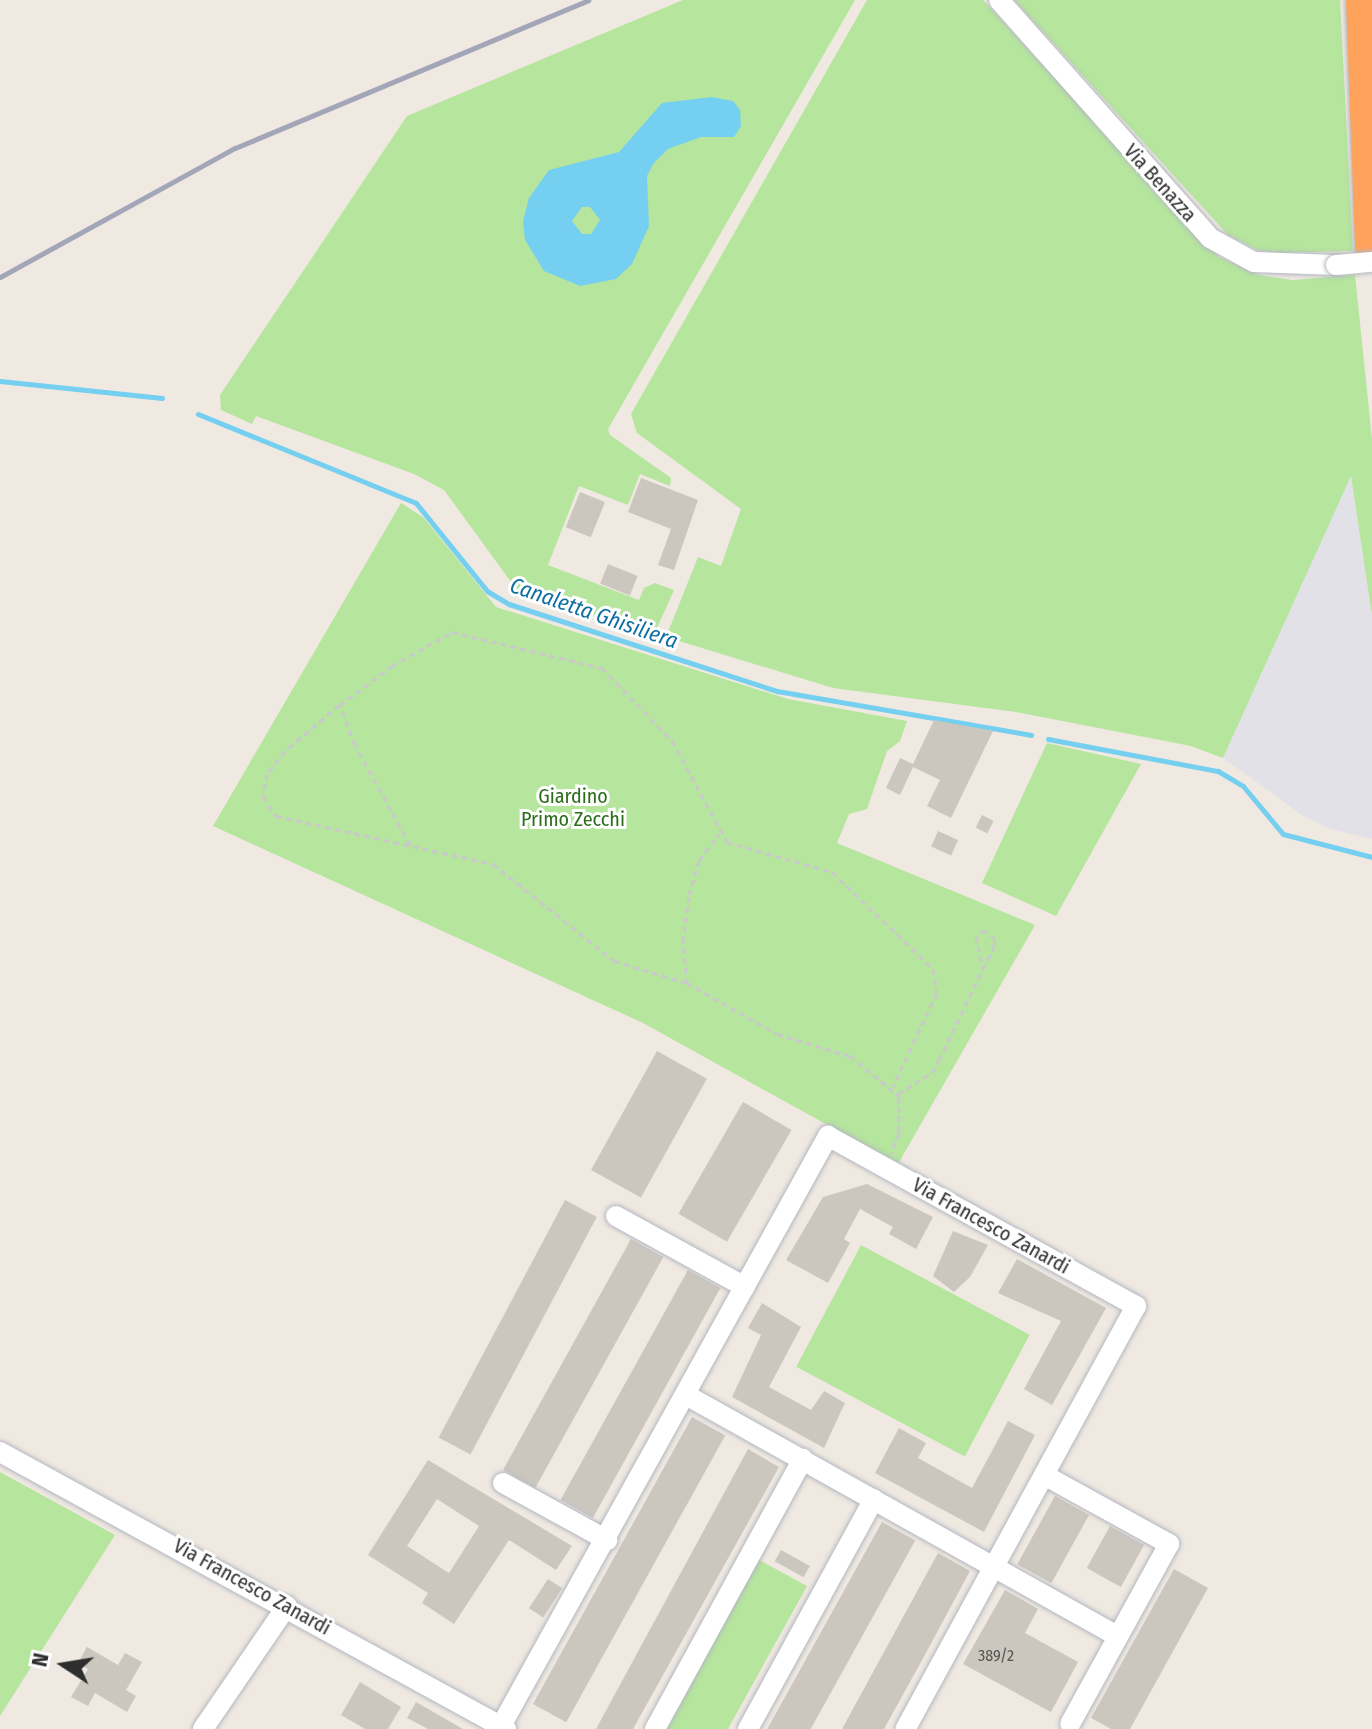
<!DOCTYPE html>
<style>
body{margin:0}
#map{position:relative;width:1372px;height:1729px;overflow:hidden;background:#efe9e1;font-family:"Fira Sans Condensed",sans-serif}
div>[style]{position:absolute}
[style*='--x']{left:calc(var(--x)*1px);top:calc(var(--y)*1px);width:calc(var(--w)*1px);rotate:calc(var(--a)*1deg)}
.industrial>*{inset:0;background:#e3e1e8}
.green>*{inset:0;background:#b6e59e;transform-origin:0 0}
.water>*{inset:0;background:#75cff0}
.stream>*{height:5px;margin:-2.5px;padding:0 2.5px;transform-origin:2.5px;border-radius:2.5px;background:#75cff0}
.building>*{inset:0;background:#cbc7bf;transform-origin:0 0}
.path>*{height:3px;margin-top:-1.5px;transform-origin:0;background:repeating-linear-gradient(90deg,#c9c9c9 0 6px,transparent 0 10px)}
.roads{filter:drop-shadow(0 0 2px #b4b7c1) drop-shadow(0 0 2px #b4b7c1)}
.minor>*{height:20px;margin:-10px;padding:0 10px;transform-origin:10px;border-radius:10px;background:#fff}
.highway>*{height:30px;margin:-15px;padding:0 15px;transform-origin:15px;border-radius:15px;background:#ffa35c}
.rail>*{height:5px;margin:-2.5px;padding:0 2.5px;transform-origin:2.5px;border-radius:2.5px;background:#a3a6b8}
.bridges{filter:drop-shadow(0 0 2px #b4b7c1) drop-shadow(0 0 2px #b4b7c1)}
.minor-bridge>*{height:20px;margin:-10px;padding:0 10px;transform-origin:10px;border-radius:10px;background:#fff}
span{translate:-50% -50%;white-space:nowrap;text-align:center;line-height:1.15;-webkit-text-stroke:6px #fff;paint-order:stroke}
.number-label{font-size:16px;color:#555452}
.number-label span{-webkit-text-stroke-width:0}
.street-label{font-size:20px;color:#2e2e2e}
.park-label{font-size:20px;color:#2c6e1b}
.water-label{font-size:22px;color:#0d6fa3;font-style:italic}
.north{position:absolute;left:24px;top:1625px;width:80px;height:80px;-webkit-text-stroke:6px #fff;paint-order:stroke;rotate:282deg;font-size:22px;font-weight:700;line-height:32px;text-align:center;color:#2e2e2e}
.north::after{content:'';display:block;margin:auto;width:28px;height:36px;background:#2e2e2e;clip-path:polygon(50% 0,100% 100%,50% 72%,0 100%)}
</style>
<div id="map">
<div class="industrial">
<div style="clip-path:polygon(1351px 474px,1372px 615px,1372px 839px,1330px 829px,1302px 815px,1223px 758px)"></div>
</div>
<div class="green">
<div style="clip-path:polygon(683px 0,855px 0,608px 429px,610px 435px,671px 478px,670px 486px,640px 474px,628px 505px,579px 486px,548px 565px,639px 600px,644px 588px,655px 583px,674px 590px,654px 635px,517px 590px,444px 490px,414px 474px,256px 416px,252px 424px,221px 410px,220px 395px,407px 116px)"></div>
<div style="clip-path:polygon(867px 0,983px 0,1219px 257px,1259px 275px,1292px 280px,1355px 275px,1372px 439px,1372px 615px,1351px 476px,1223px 758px,1191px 746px,1016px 712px,833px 688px,666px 637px,698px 557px,721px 566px,741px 509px,637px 433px,631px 414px)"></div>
<div style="clip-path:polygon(1014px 0,1340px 0,1353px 251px,1277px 253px,1257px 250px,1228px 235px)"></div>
<div style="clip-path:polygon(401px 503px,424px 518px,496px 607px,788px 699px,907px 721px,900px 741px,887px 751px,867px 809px,849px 814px,837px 843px,1035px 925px,898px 1164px,643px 1023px,213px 826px)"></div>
<div style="clip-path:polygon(1047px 743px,1141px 764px,1056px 916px,982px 883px)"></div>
<div style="left:861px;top:1245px;width:191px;height:138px;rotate:28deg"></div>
<div style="clip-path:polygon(0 1472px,115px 1535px,0 1716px)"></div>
<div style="clip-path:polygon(754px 1557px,807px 1586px,728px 1729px,659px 1729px)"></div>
</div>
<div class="water">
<div style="clip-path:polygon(evenodd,712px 97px,733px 101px,740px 110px,741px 126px,734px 137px,701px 137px,668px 149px,653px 164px,647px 176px,649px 226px,632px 264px,616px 279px,580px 286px,544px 271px,525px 240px,523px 221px,529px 198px,549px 170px,619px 152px,662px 103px,712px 97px,582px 207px,590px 207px,600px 220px,591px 234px,582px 234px,572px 221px,582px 207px)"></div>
</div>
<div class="stream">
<div style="--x:0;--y:381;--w:163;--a:6"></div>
<div style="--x:198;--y:414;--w:235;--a:22.2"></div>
<div style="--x:416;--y:503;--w:113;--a:51.1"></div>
<div style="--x:487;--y:591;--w:26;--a:31"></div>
<div style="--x:509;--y:604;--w:282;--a:18"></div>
<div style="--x:777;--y:691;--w:258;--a:9.8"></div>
<div style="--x:1048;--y:739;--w:173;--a:10.7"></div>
<div style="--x:1218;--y:771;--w:29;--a:31"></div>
<div style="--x:1243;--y:786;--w:62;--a:50.2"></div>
<div style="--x:1283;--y:834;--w:92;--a:14.5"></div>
</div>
<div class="building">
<div style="clip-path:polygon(641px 478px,698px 500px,674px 570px,658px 565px,671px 529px,628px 512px)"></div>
<div style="left:580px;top:492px;width:27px;height:38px;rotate:22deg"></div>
<div style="left:608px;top:564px;width:32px;height:21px;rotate:22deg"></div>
<div style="clip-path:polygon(934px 720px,993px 731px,951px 818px,927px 806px,940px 780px,913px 767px,900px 795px,886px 788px,900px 758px,913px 764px)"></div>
<div style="left:982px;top:815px;width:13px;height:14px;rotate:27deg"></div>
<div style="left:938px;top:831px;width:22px;height:17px;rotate:24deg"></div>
<div style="left:657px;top:1051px;width:57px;height:136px;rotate:29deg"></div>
<div style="left:743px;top:1102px;width:56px;height:129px;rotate:30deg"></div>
<div style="clip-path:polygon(867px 1184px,933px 1217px,916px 1249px,889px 1234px,893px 1227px,860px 1209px,844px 1239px,850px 1243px,828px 1283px,786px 1260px,823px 1197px)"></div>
<div style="left:565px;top:1200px;width:36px;height:269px;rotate:28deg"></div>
<div style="clip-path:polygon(953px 1231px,988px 1245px,970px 1277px,954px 1292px,933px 1276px)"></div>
<div style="left:631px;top:1239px;width:37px;height:264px;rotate:29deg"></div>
<div style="clip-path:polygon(1017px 1259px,1106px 1308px,1052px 1405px,1024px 1389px,1061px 1321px,998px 1293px)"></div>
<div style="left:688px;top:1270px;width:37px;height:263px;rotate:29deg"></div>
<div style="clip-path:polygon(762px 1303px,801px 1327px,769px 1387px,811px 1410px,824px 1391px,845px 1403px,824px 1448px,732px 1397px,761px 1335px,748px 1328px)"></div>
<div style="left:692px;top:1417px;width:38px;height:328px;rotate:29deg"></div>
<div style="clip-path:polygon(1008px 1421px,1035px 1435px,984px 1532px,875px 1473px,899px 1428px,926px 1443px,918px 1458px,972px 1488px)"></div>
<div style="clip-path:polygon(748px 1449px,779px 1467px,633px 1729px,596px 1729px)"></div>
<div style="clip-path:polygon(evenodd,428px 1460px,572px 1546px,556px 1570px,509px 1540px,454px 1624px,422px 1603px,428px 1593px,368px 1555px,428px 1460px,437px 1499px,479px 1526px,449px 1573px,407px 1546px,437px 1499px)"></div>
<div style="left:1055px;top:1496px;width:39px;height:78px;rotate:29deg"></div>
<div style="left:882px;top:1522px;width:38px;height:237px;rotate:29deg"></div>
<div style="left:1110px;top:1526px;width:39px;height:48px;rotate:29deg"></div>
<div style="left:781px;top:1550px;width:33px;height:13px;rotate:29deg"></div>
<div style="clip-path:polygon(938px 1553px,970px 1571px,926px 1653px,884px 1729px,842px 1729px)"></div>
<div style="clip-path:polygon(1174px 1569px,1208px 1588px,1130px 1729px,1111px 1729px,1091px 1718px)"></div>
<div style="left:548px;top:1579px;width:17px;height:35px;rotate:33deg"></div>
<div style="clip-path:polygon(1005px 1590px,1038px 1609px,1025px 1633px,1078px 1662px,1051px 1712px,963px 1664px)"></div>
<div style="clip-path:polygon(87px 1647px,118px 1665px,125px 1653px,142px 1662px,126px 1690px,136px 1696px,127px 1712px,95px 1693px,88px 1706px,71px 1697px,88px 1669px,78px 1663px)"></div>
<div style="clip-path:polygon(360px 1682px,401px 1707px,388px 1729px,365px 1729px,341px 1715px)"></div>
<div style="clip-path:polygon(416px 1702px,463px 1729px,428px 1729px,407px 1718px)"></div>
</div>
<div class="path">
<div style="--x:339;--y:705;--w:71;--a:139.6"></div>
<div style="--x:285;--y:751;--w:29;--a:128"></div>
<div style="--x:267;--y:774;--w:22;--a:100"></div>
<div style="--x:263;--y:796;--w:24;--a:57"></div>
<div style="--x:276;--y:816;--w:222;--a:12.5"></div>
<div style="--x:493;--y:864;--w:155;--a:38.7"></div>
<div style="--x:614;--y:961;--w:76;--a:16.8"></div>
<div style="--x:687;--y:983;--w:103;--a:29.5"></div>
<div style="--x:777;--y:1034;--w:76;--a:16.8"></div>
<div style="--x:850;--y:1056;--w:63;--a:39.2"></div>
<div style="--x:899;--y:1096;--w:37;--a:90"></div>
<div style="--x:899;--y:1133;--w:22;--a:112"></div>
<div style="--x:410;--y:845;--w:114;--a:-118.8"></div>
<div style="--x:355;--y:745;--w:43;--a:-110.6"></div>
<div style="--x:340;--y:705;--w:65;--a:-36.9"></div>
<div style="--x:392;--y:666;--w:69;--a:-29.5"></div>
<div style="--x:452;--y:632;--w:154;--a:13.5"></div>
<div style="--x:602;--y:668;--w:101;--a:46.2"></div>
<div style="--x:672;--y:741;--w:115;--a:61.4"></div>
<div style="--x:727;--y:842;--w:109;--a:15.9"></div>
<div style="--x:832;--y:872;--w:140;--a:43.8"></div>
<div style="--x:933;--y:969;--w:24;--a:81"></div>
<div style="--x:937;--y:993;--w:103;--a:115.3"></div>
<div style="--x:687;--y:983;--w:41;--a:-95.6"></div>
<div style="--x:683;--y:942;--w:47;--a:-82.7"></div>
<div style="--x:689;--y:895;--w:36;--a:-74"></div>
<div style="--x:699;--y:860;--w:33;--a:-52"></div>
<div style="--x:898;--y:1094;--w:40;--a:-32"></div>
<div style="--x:932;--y:1073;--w:15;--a:-62"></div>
<div style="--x:939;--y:1060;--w:101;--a:-64.2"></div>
<div style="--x:983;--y:969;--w:25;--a:-64"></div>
<div style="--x:994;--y:946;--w:7;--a:-82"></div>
<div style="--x:995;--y:939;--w:13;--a:-138"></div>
<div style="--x:985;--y:930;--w:11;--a:146"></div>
<div style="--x:976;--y:936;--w:34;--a:78"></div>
</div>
<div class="roads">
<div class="minor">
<div style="--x:999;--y:0;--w:318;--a:48.4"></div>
<div style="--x:1210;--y:238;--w:50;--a:28.6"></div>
<div style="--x:1254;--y:262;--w:82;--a:2.1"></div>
<div style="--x:616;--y:1216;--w:147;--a:28.8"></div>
<div style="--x:686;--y:1395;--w:494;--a:29.2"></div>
<div style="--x:0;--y:1452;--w:577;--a:28.7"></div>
<div style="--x:1044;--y:1475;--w:143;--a:28.9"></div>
<div style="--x:1169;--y:1544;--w:205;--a:118.8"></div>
<div style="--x:503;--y:1483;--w:119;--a:28.7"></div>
<div style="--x:501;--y:1726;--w:675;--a:-61"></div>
<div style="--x:828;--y:1136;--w:352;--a:28.9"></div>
<div style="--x:1136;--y:1306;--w:482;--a:118.6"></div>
<div style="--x:203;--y:1729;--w:149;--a:-55.7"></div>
<div style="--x:655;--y:1729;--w:308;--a:-61.3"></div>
<div style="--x:748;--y:1729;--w:262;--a:-61.3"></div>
</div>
<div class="highway">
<div style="--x:1361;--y:0;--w:248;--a:87.9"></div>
</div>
</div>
<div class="rail">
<div style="--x:0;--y:277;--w:268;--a:-28.8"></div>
<div style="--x:235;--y:148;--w:383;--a:-22.7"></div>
</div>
<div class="bridges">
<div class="minor-bridge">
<div style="--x:1336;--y:265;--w:36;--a:-5"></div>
</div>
</div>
<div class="number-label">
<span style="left:996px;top:1656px">389/2</span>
</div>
<div class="street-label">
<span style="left:1160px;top:183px;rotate:48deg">Via Benazza</span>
<span style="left:991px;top:1226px;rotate:29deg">Via Francesco Zanardi</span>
<span style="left:252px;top:1587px;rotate:29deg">Via Francesco Zanardi</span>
</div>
<div class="park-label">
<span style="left:573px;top:808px">Giardino<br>Primo Zecchi</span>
</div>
<div class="water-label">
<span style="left:594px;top:613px;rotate:19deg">Canaletta Ghisiliera</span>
</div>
<div class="north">N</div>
</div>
